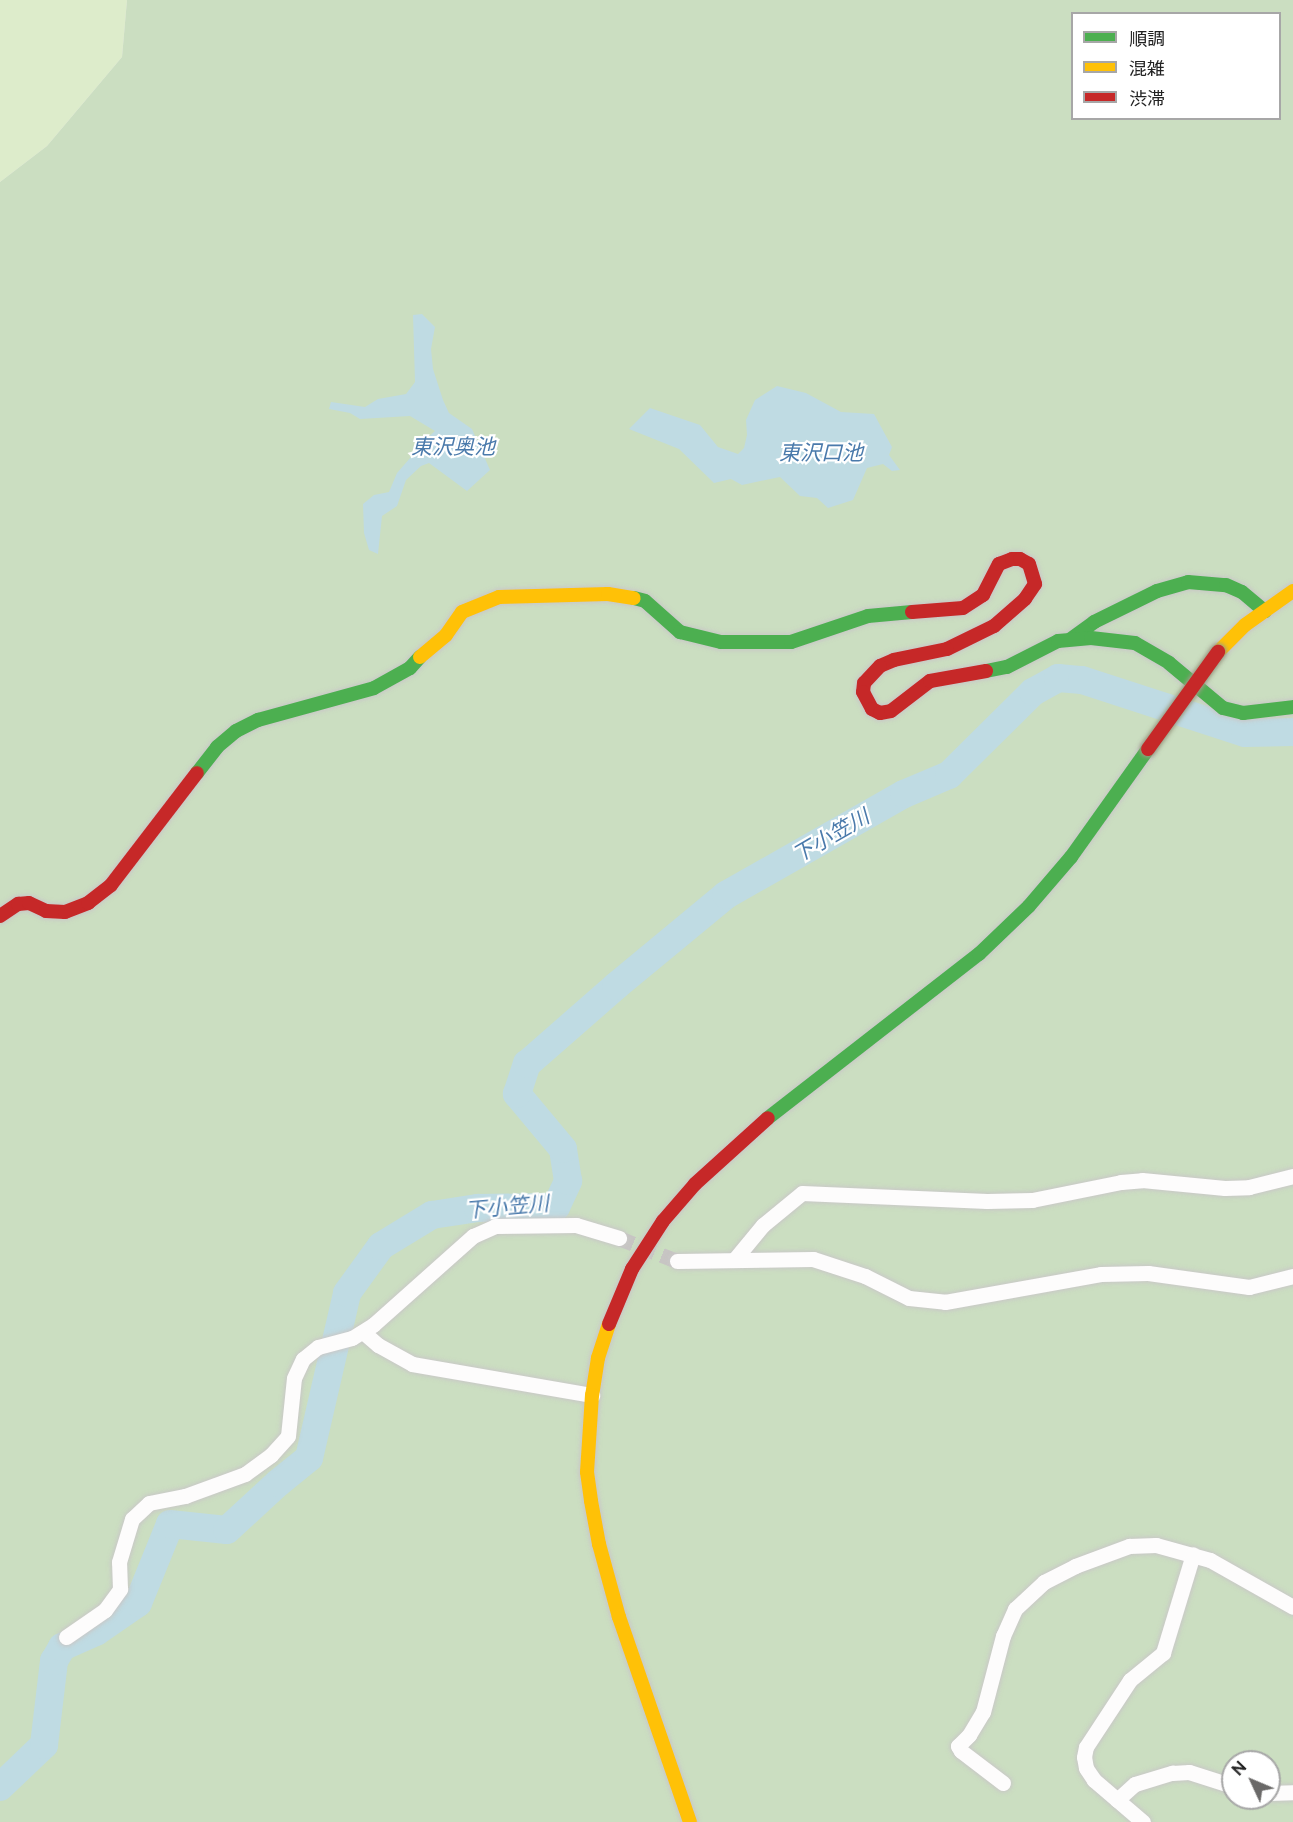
<!DOCTYPE html>
<meta charset="utf-8">
<style>
body{margin:0}
#map{position:relative;width:1293px;height:1822px;overflow:hidden;background:#f0eeeb;font-family:Raleway,"Noto Sans JP",sans-serif}
div>[style]{position:absolute}
[style*='--x']{left:calc(var(--x)*1px);top:calc(var(--y)*1px);width:calc(var(--w)*1px);rotate:calc(var(--a)*1deg)}
.grass>*{inset:0;background:#ddeccb}
.forest>*{inset:0;background:#cbdec1}
.water>*{inset:0;background:#bfdbe3}
.river>*{height:28px;margin:-14px;padding:0 14px;transform-origin:14px;border-radius:14px;background:#bfdbe3}
.street-tunnel>*{height:15px;margin-top:-7.5px;transform-origin:0;background:repeating-linear-gradient(90deg,#c7c5c3 0 15px,transparent 0 23px)}
.roads{filter:drop-shadow(0 0 2px #c9c8c7) drop-shadow(0 0 2px #c9c8c7)}
.street>*{height:15px;margin:-7.5px;padding:0 7.5px;transform-origin:7.5px;border-radius:7.5px;background:#fdfcfc}
.fast>*{height:14px;margin:-7px;padding:0 7px;transform-origin:7px;border-radius:7px;background:#4caf50}
.slow>*{height:14px;margin:-7px;padding:0 7px;transform-origin:7px;border-radius:7px;background:#ffc107}
.jam>*{height:14px;margin:-7px;padding:0 7px;transform-origin:7px;border-radius:7px;background:#c62828}
.bridges{filter:drop-shadow(0 0 2px #999a82) drop-shadow(0 0 2px #999a82)}
.jam-bridge>*{height:14px;margin:-7px;padding:0 7px;transform-origin:7px;border-radius:7px;background:#c62828}
span{translate:-50% -50%;white-space:nowrap;text-align:center;line-height:1.15;-webkit-text-stroke:4.5px #fff;paint-order:stroke}
.water-label{font-size:21px;color:#4a7aab;font-style:italic}
.legend{position:absolute;left:1071px;top:12px;width:210px;height:108px;box-sizing:border-box;background:#fff;border:2px solid #a7a7a7;margin:0;padding:8px 10px;list-style:none;font-size:18px;color:#222}
.legend li{display:flex;align-items:center;gap:12px;height:30px}
.legend b{width:30px;border:2px solid #a7a7a7}
.north{position:absolute;left:1221px;top:1750px;width:60px;height:60px;box-sizing:border-box;background:#fff;border:2px solid #a7a7a7;border-radius:50%;rotate:314deg;font-size:16px;font-weight:700;line-height:24px;text-align:center;color:#222}
.north::after{content:'';display:block;margin:auto;width:21px;height:27px;background:#6a6968;clip-path:polygon(50% 0,100% 100%,50% 72%,0 100%)}
</style>
<div id="map">
<div class="grass">
<div style="clip-path:polygon(0 0,127px 0,122px 57px,47px 146px,0 182px)"></div>
</div>
<div class="forest">
<div style="clip-path:polygon(evenodd,127px 0,1293px 0,1293px 1822px,0 1822px,0 182px,47px 146px,122px 57px,127px 0,1072px 14px,1280px 14px,1280px 118px,1072px 118px,1072px 14px,127px 0,1233px 1762px,1269px 1762px,1269px 1798px,1233px 1798px,1233px 1762px)"></div>
</div>
<div class="water">
<div style="clip-path:polygon(422px 314px,435px 327px,431px 349px,433px 369px,443px 400px,449px 413px,472px 429px,490px 470px,467px 491px,429px 463px,421px 466px,406px 480px,397px 506px,382px 516px,378px 554px,369px 550px,364px 533px,363px 504px,374px 495px,389px 492px,397px 473px,411px 457px,416px 443px,425px 440px,435px 431px,410px 416px,360px 419px,350px 413px,329px 409px,331px 402px,365px 407px,378px 399px,406px 394px,415px 382px,413px 315px)"></div>
<div style="clip-path:polygon(777px 386px,806px 393px,841px 412px,874px 414px,892px 447px,889px 455px,900px 470px,892px 471px,883px 464px,867px 468px,853px 500px,828px 508px,817px 498px,800px 496px,780px 477px,742px 485px,731px 479px,714px 483px,679px 449px,629px 429px,650px 408px,700px 425px,718px 447px,738px 454px,744px 448px,747px 435px,746px 420px,755px 400px)"></div>
</div>
<div class="river">
<div style="--x:0;--y:1787;--w:61;--a:-43.7"></div>
<div style="--x:44;--y:1745;--w:85;--a:-83.2"></div>
<div style="--x:54;--y:1661;--w:16;--a:-60"></div>
<div style="--x:62;--y:1647;--w:37;--a:-24"></div>
<div style="--x:96;--y:1632;--w:51;--a:-34.6"></div>
<div style="--x:138;--y:1603;--w:85;--a:-67.9"></div>
<div style="--x:170;--y:1524;--w:57;--a:6"></div>
<div style="--x:227;--y:1530;--w:69;--a:-42.7"></div>
<div style="--x:278;--y:1483;--w:40;--a:-39"></div>
<div style="--x:309;--y:1458;--w:169;--a:-77"></div>
<div style="--x:347;--y:1293;--w:58;--a:-54.1"></div>
<div style="--x:381;--y:1246;--w:60;--a:-31.3"></div>
<div style="--x:432;--y:1215;--w:47;--a:-8.7"></div>
<div style="--x:478;--y:1208;--w:78;--a:-0.7"></div>
<div style="--x:556;--y:1207;--w:29;--a:-65"></div>
<div style="--x:568;--y:1181;--w:32;--a:-99"></div>
<div style="--x:563;--y:1149;--w:72;--a:-129.9"></div>
<div style="--x:517;--y:1094;--w:32;--a:-72"></div>
<div style="--x:527;--y:1064;--w:118;--a:-41.2"></div>
<div style="--x:616;--y:986;--w:143;--a:-39.6"></div>
<div style="--x:726;--y:895;--w:205;--a:-29.6"></div>
<div style="--x:904;--y:794;--w:49;--a:-22.9"></div>
<div style="--x:949;--y:775;--w:118;--a:-44.7"></div>
<div style="--x:1033;--y:692;--w:29;--a:-29"></div>
<div style="--x:1058;--y:678;--w:24;--a:5"></div>
<div style="--x:1082;--y:680;--w:171;--a:18"></div>
<div style="--x:1245;--y:733;--w:48;--a:-1.2"></div>
</div>
<div class="street-tunnel">
<div style="--x:619;--y:1238;--w:62;--a:21.6"></div>
</div>
<div class="roads">
<div class="street">
<div style="--x:734;--y:1260;--w:45;--a:-50.4"></div>
<div style="--x:763;--y:1225;--w:50;--a:-39.4"></div>
<div style="--x:802;--y:1193;--w:185;--a:2.5"></div>
<div style="--x:987;--y:1201;--w:45;--a:-1.3"></div>
<div style="--x:1032;--y:1200;--w:91;--a:-11.4"></div>
<div style="--x:1121;--y:1182;--w:21;--a:-5"></div>
<div style="--x:1142;--y:1180;--w:83;--a:5.5"></div>
<div style="--x:1225;--y:1188;--w:24;--a:-2"></div>
<div style="--x:1249;--y:1187;--w:45;--a:-14"></div>
<div style="--x:677;--y:1261;--w:136;--a:-0.8"></div>
<div style="--x:813;--y:1259;--w:55;--a:18.1"></div>
<div style="--x:865;--y:1276;--w:49;--a:26.6"></div>
<div style="--x:909;--y:1298;--w:36;--a:6"></div>
<div style="--x:945;--y:1302;--w:158;--a:-10.2"></div>
<div style="--x:1101;--y:1274;--w:47;--a:-1.2"></div>
<div style="--x:1148;--y:1273;--w:102;--a:7.9"></div>
<div style="--x:1249;--y:1287;--w:45;--a:-14"></div>
<div style="--x:363;--y:1332;--w:20;--a:41"></div>
<div style="--x:378;--y:1345;--w:39;--a:29"></div>
<div style="--x:412;--y:1364;--w:183;--a:9.8"></div>
<div style="--x:66;--y:1637;--w:47;--a:-34.7"></div>
<div style="--x:105;--y:1610;--w:26;--a:-54"></div>
<div style="--x:120;--y:1589;--w:27;--a:-92"></div>
<div style="--x:119;--y:1562;--w:45;--a:-73.2"></div>
<div style="--x:132;--y:1519;--w:23;--a:-43"></div>
<div style="--x:149;--y:1503;--w:37;--a:-11"></div>
<div style="--x:185;--y:1496;--w:64;--a:-20.1"></div>
<div style="--x:245;--y:1474;--w:32;--a:-36"></div>
<div style="--x:271;--y:1455;--w:25;--a:-48"></div>
<div style="--x:288;--y:1436;--w:58;--a:-84.1"></div>
<div style="--x:294;--y:1378;--w:21;--a:-65"></div>
<div style="--x:303;--y:1359;--w:19;--a:-39"></div>
<div style="--x:318;--y:1347;--w:35;--a:-15"></div>
<div style="--x:352;--y:1338;--w:25;--a:-32"></div>
<div style="--x:373;--y:1325;--w:134;--a:-41.7"></div>
<div style="--x:473;--y:1236;--w:24;--a:-24"></div>
<div style="--x:495;--y:1226;--w:81;--a:-0.7"></div>
<div style="--x:576;--y:1225;--w:45;--a:16.8"></div>
<div style="--x:1003;--y:1783;--w:53;--a:-142.7"></div>
<div style="--x:961;--y:1751;--w:6;--a:-121"></div>
<div style="--x:958;--y:1746;--w:16;--a:-45"></div>
<div style="--x:969;--y:1735;--w:27;--a:-59"></div>
<div style="--x:983;--y:1712;--w:79;--a:-75.3"></div>
<div style="--x:1003;--y:1636;--w:30;--a:-66"></div>
<div style="--x:1015;--y:1609;--w:40;--a:-43"></div>
<div style="--x:1044;--y:1582;--w:35;--a:-27"></div>
<div style="--x:1075;--y:1566;--w:58;--a:-20.3"></div>
<div style="--x:1129;--y:1546;--w:27;--a:-2"></div>
<div style="--x:1156;--y:1545;--w:56;--a:15.5"></div>
<div style="--x:1210;--y:1560;--w:95;--a:29.5"></div>
<div style="--x:1269;--y:1793;--w:24;--a:-2"></div>
<div style="--x:1117;--y:1800;--w:24;--a:-42"></div>
<div style="--x:1135;--y:1784;--w:39;--a:-17"></div>
<div style="--x:1172;--y:1773;--w:17;--a:-3"></div>
<div style="--x:1189;--y:1772;--w:46;--a:17.7"></div>
<div style="--x:1143;--y:1822;--w:65;--a:-139.4"></div>
<div style="--x:1094;--y:1780;--w:14;--a:-124"></div>
<div style="--x:1086;--y:1768;--w:11;--a:-100"></div>
<div style="--x:1084;--y:1757;--w:10;--a:-79"></div>
<div style="--x:1086;--y:1747;--w:80;--a:-56.7"></div>
<div style="--x:1130;--y:1680;--w:43;--a:-39.3"></div>
<div style="--x:1163;--y:1653;--w:103;--a:-73.1"></div>
</div>
<div class="fast">
<div style="--x:634;--y:598;--w:11;--a:15"></div>
<div style="--x:645;--y:601;--w:47;--a:41.5"></div>
<div style="--x:680;--y:632;--w:42;--a:13.7"></div>
<div style="--x:721;--y:642;--w:70;--a:0"></div>
<div style="--x:791;--y:642;--w:81;--a:-18.7"></div>
<div style="--x:868;--y:616;--w:44;--a:-5.2"></div>
<div style="--x:1071;--y:639;--w:29;--a:-36"></div>
<div style="--x:1094;--y:622;--w:70;--a:-26.2"></div>
<div style="--x:1157;--y:591;--w:32;--a:-16"></div>
<div style="--x:1188;--y:582;--w:38;--a:5"></div>
<div style="--x:1226;--y:585;--w:17;--a:24"></div>
<div style="--x:1242;--y:592;--w:30;--a:40"></div>
<div style="--x:986;--y:671;--w:21;--a:-11"></div>
<div style="--x:1007;--y:667;--w:57;--a:-27"></div>
<div style="--x:1058;--y:641;--w:33;--a:-5"></div>
<div style="--x:1091;--y:638;--w:44;--a:6.5"></div>
<div style="--x:1135;--y:643;--w:39;--a:30"></div>
<div style="--x:1169;--y:663;--w:70;--a:39.8"></div>
<div style="--x:1223;--y:708;--w:21;--a:14"></div>
<div style="--x:1243;--y:713;--w:50;--a:-6.8"></div>
<div style="--x:197;--y:773;--w:33;--a:-52"></div>
<div style="--x:217;--y:747;--w:25;--a:-40"></div>
<div style="--x:236;--y:731;--w:25;--a:-27"></div>
<div style="--x:258;--y:720;--w:120;--a:-15.4"></div>
<div style="--x:374;--y:688;--w:41;--a:-29.1"></div>
<div style="--x:410;--y:668;--w:15;--a:-48"></div>
<div style="--x:768;--y:1118;--w:267;--a:-37.9"></div>
<div style="--x:979;--y:954;--w:69;--a:-43.8"></div>
<div style="--x:1029;--y:906;--w:65;--a:-49.4"></div>
<div style="--x:1071;--y:857;--w:133;--a:-54.5"></div>
</div>
<div class="slow">
<div style="--x:1218;--y:652;--w:38;--a:-45"></div>
<div style="--x:1245;--y:625;--w:59;--a:-35.3"></div>
<div style="--x:420;--y:657;--w:34;--a:-40"></div>
<div style="--x:446;--y:635;--w:28;--a:-55"></div>
<div style="--x:462;--y:612;--w:40;--a:-22"></div>
<div style="--x:499;--y:597;--w:109;--a:-1.6"></div>
<div style="--x:608;--y:594;--w:26;--a:9"></div>
<div style="--x:609;--y:1324;--w:36;--a:108"></div>
<div style="--x:598;--y:1358;--w:37;--a:99"></div>
<div style="--x:592;--y:1395;--w:77;--a:93.7"></div>
<div style="--x:587;--y:1472;--w:29;--a:82"></div>
<div style="--x:591;--y:1501;--w:44;--a:79.5"></div>
<div style="--x:599;--y:1544;--w:76;--a:74.7"></div>
<div style="--x:619;--y:1617;--w:217;--a:70.9"></div>
</div>
<div class="jam">
<div style="--x:912;--y:612;--w:51;--a:-4.5"></div>
<div style="--x:963;--y:608;--w:24;--a:-33"></div>
<div style="--x:983;--y:595;--w:35;--a:-63"></div>
<div style="--x:999;--y:564;--w:14;--a:-21"></div>
<div style="--x:1012;--y:559;--w:8;--a:0"></div>
<div style="--x:1020;--y:559;--w:10;--a:29"></div>
<div style="--x:1029;--y:564;--w:21;--a:73"></div>
<div style="--x:1035;--y:584;--w:18;--a:124"></div>
<div style="--x:1025;--y:599;--w:41;--a:138.9"></div>
<div style="--x:994;--y:626;--w:52;--a:153.9"></div>
<div style="--x:947;--y:649;--w:54;--a:168.3"></div>
<div style="--x:894;--y:660;--w:15;--a:157"></div>
<div style="--x:880;--y:666;--w:23;--a:133"></div>
<div style="--x:864;--y:683;--w:9;--a:96"></div>
<div style="--x:863;--y:692;--w:19;--a:62"></div>
<div style="--x:872;--y:709;--w:9;--a:27"></div>
<div style="--x:880;--y:713;--w:11;--a:-10"></div>
<div style="--x:891;--y:711;--w:49;--a:-37.6"></div>
<div style="--x:930;--y:681;--w:57;--a:-10.1"></div>
<div style="--x:0;--y:916;--w:22;--a:-34"></div>
<div style="--x:18;--y:904;--w:11;--a:-5"></div>
<div style="--x:29;--y:903;--w:19;--a:25"></div>
<div style="--x:46;--y:911;--w:19;--a:3"></div>
<div style="--x:65;--y:912;--w:25;--a:-21"></div>
<div style="--x:88;--y:903;--w:29;--a:-38"></div>
<div style="--x:111;--y:885;--w:141;--a:-52.5"></div>
<div style="--x:609;--y:1324;--w:60;--a:-67.3"></div>
<div style="--x:632;--y:1269;--w:57;--a:-57.1"></div>
<div style="--x:663;--y:1221;--w:49;--a:-49.1"></div>
<div style="--x:695;--y:1184;--w:98;--a:-42.1"></div>
</div>
</div>
<div class="bridges">
<div class="jam-bridge">
<div style="--x:1148;--y:749;--w:120;--a:-54.2"></div>
</div>
</div>
<div class="water-label">
<span style="left:453px;top:447px">東沢奥池</span>
<span style="left:821px;top:453px">東沢口池</span>
<span style="left:831px;top:836px;rotate:-30deg">下小笠川</span>
<span style="left:507px;top:1207px;rotate:-5deg">下小笠川</span>
</div>
<ul class="legend">
<li><b style="height:8px;background:#4caf50"></b>順調</li>
<li><b style="height:8px;background:#ffc107"></b>混雑</li>
<li><b style="height:8px;background:#c62828"></b>渋滞</li>
</ul>
<div class="north">N</div>
</div>
